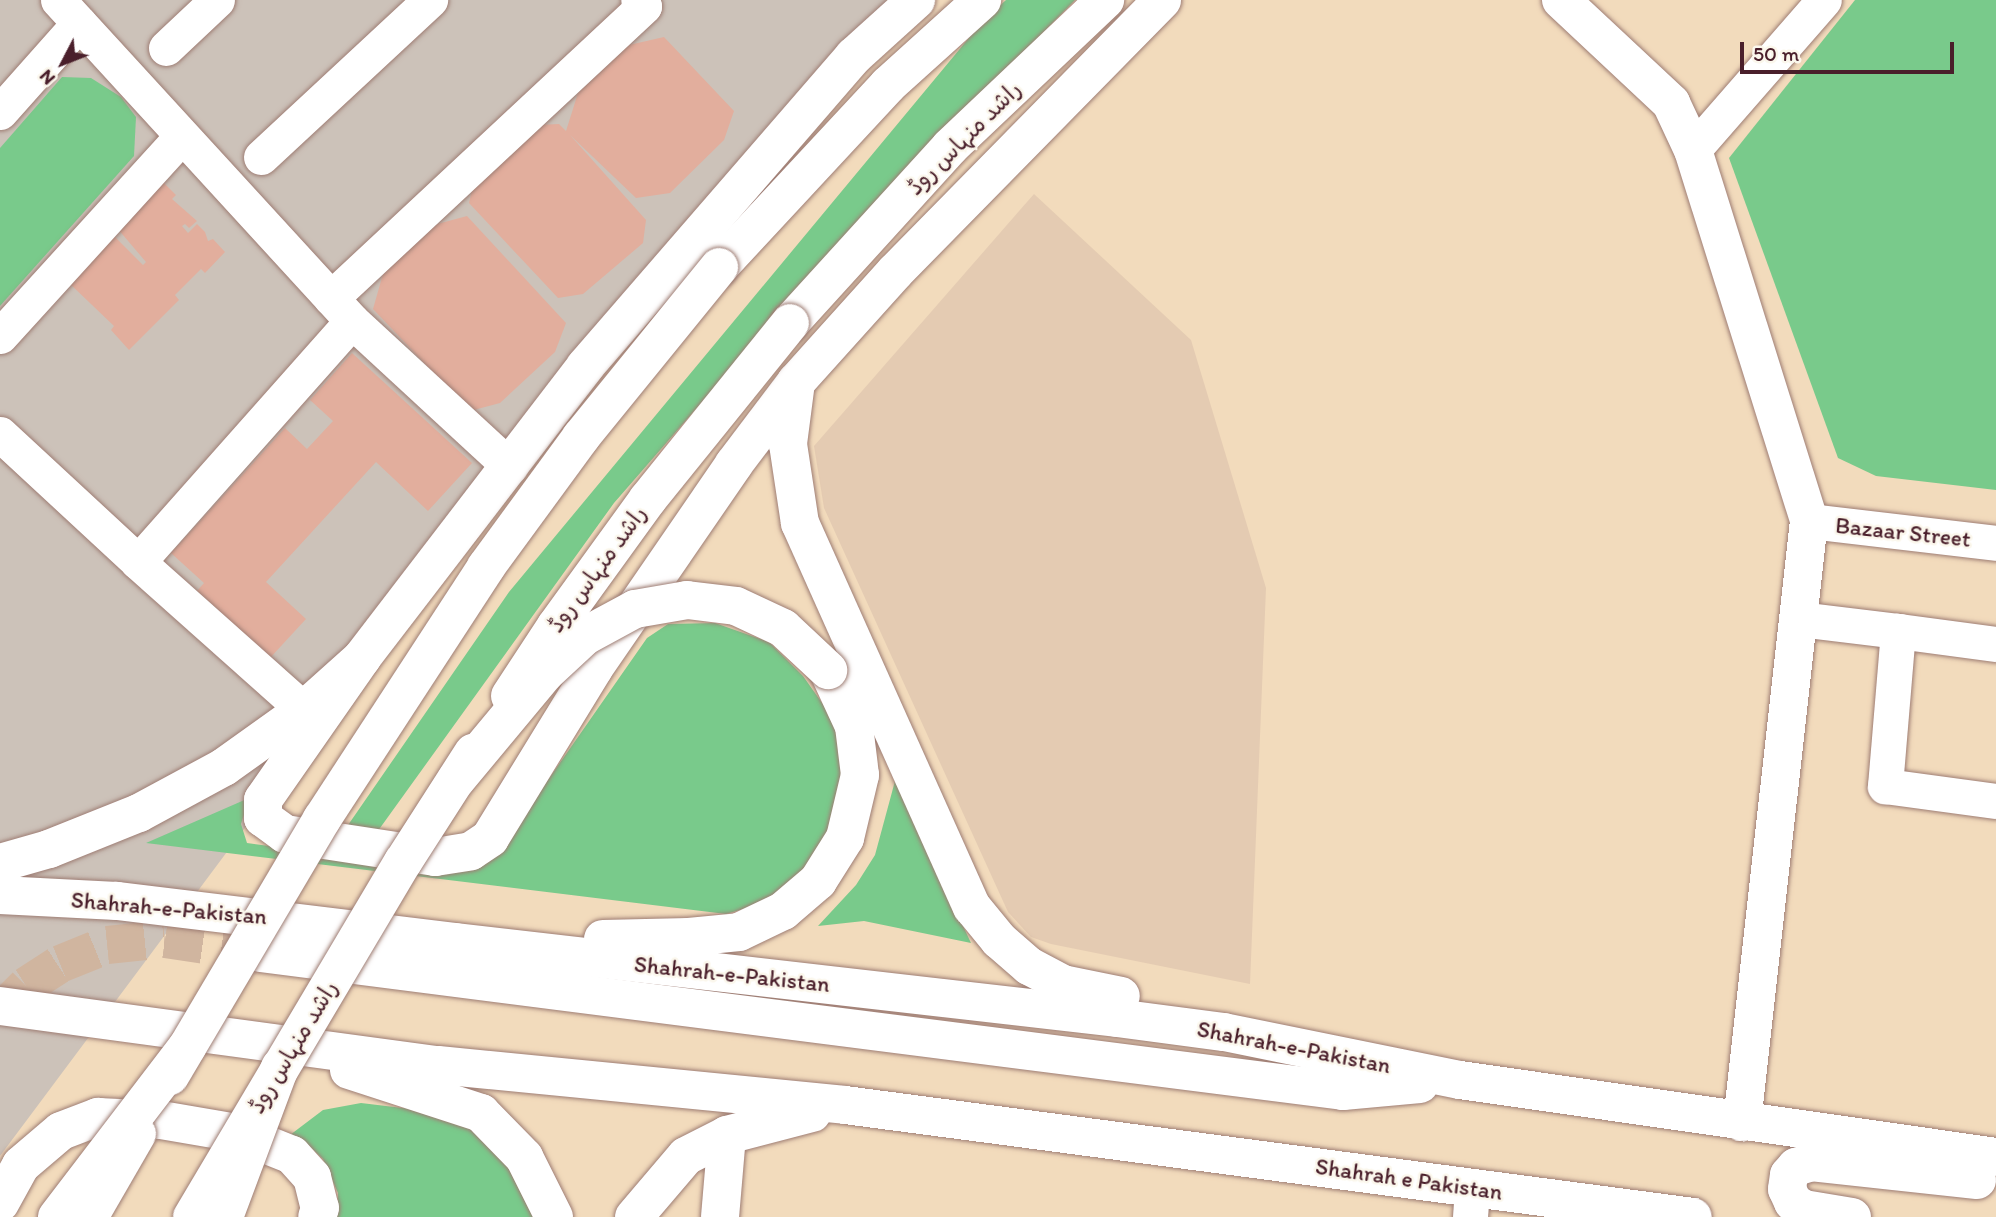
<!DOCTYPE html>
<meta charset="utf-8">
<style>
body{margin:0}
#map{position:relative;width:1996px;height:1217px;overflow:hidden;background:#f2dbbc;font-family:Itim,"Playpen Sans Arabic",sans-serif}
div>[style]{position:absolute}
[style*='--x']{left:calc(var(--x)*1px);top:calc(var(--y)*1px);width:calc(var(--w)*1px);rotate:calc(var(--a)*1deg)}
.built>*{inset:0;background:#e4cbb2}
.industrial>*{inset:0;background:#ccc2b9}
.green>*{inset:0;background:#79ca8b}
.building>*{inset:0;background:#e2ae9d}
.highway-tunnel>*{height:38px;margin-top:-19px;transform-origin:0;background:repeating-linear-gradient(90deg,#d0b59f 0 38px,transparent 0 57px)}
.roads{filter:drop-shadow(0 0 2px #9e7d74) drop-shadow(0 0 2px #9e7d74)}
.street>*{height:35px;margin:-17.5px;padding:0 17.5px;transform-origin:17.5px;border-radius:17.5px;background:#fff}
.secondary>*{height:38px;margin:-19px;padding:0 19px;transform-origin:19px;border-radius:19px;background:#fff}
.primary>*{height:38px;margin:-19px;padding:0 19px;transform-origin:19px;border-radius:19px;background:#fff}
.highway>*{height:38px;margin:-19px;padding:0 19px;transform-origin:19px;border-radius:19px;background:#fff}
.bridges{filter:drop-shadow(0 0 2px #9e7d74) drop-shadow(0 0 2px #9e7d74)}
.primary-bridge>*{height:38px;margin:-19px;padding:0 19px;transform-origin:19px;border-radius:19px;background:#fff}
.highway-bridge>*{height:38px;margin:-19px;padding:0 19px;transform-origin:19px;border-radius:19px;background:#fff}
span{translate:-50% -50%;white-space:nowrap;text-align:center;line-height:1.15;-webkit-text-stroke:5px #fbf7ec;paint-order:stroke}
.street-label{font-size:23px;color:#4a1f2b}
.north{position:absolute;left:28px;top:28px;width:70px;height:70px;-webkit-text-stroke:5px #fbf7ec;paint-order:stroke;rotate:228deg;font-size:19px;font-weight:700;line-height:28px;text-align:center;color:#4a1f2b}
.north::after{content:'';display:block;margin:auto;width:24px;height:32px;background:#4a1f2b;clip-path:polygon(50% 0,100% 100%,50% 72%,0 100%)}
.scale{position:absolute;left:1740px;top:42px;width:214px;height:32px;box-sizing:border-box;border:4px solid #4a1f2b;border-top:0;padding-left:9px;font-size:21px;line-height:24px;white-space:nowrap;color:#4a1f2b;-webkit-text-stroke:5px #fbf7ec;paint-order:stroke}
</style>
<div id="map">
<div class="built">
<div style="clip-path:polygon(1034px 194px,1191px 340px,1266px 588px,1250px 984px,1051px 944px,1031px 937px,1008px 912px,824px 508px,814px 446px)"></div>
</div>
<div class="industrial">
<div style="clip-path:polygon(0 0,891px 0,756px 143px,0 1156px)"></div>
</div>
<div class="green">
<div style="clip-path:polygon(1006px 0,1075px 0,876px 202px,614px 503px,375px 835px,346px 828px,509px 592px,983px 21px)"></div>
<div style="clip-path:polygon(1855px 0,1996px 0,1996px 490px,1876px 476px,1838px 458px,1729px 158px)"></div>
<div style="clip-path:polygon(62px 77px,91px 78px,121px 97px,136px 117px,134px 156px,0 306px,0 148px)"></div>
<div style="clip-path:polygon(715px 623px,769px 642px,803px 676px,832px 717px,842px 746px,842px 778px,823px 853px,767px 902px,726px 914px,146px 843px,249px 798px,241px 824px,247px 843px,449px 870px,541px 790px,647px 638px,668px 624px)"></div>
<div style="clip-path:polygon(895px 781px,971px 943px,864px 921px,818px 926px,856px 885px,875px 855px)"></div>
<div style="clip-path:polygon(361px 1103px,436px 1112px,473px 1122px,505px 1153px,539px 1217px,337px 1217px,338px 1193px,323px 1159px,303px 1140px,290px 1135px,323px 1110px)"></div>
</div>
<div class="building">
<div style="clip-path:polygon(664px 37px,734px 111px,724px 140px,670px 193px,636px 198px,570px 135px,646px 220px,643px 243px,583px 294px,558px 298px,469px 203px,473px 185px,538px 125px,559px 124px,566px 131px,578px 93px,629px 45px)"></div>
<div style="clip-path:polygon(162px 181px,176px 195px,172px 199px,197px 221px,189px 228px,185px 224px,182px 226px,188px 233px,197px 224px,205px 232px,208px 241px,213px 239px,225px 252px,205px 273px,201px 269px,175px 295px,179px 300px,129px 350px,111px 330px,114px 326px,68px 282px,112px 234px,143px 265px,146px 262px,117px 228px)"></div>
<div style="clip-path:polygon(467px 216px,566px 323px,555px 352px,500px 403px,470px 411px,373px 309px,385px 267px,430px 226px)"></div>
<div style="clip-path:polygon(352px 353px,472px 463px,428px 511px,376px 462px,266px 582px,306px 619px,270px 658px,197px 591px,204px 583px,171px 553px,285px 428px,307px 449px,333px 421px,310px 400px)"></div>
</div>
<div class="highway-tunnel">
<div style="--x:0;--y:1012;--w:37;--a:-45"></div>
<div style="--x:26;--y:986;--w:40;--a:-32.9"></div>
<div style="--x:60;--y:964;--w:51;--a:-22"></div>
<div style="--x:107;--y:945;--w:58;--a:-5.9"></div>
<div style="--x:165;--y:939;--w:96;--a:8.4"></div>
</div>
<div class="roads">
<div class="street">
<div style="--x:58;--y:0;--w:435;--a:47.5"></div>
<div style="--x:352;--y:321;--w:215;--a:42.7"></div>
<div style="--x:166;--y:48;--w:70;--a:-43.3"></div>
<div style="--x:0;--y:112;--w:119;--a:-48.4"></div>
<div style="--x:1693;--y:150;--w:199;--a:-48.9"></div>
<div style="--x:261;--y:157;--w:231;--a:-42.9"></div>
<div style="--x:331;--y:298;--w:428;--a:-43"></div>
<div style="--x:644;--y:6;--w:8;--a:-135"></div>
<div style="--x:0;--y:336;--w:270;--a:-47.7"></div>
<div style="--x:0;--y:434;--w:188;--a:42.8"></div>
<div style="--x:138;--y:562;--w:322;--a:-48.4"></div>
<div style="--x:1809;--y:521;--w:188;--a:6.7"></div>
<div style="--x:138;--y:562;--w:222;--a:41.7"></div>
<div style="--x:1799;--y:619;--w:100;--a:6.9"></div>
<div style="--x:1898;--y:631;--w:156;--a:94.8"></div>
<div style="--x:1885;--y:786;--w:112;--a:7.7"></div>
<div style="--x:1898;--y:631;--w:99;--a:7.6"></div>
<div style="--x:1470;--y:1217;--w:30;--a:-86"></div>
</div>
<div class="secondary">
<div style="--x:1561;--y:0;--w:151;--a:43.1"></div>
<div style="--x:1671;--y:103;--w:52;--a:64.9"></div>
<div style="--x:1693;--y:150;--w:389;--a:72.6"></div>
<div style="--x:1809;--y:521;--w:605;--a:96.36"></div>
<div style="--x:720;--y:1217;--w:82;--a:-85.1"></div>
</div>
<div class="primary">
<div style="--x:916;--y:0;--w:84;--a:137.9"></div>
<div style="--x:854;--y:56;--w:411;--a:130.9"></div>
<div style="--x:585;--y:367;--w:367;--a:127.5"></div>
<div style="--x:362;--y:658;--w:173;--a:124.9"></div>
<div style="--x:263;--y:800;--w:18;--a:90"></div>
<div style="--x:263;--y:818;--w:27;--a:36"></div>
<div style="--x:285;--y:834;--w:152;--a:8.7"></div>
<div style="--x:435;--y:857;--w:36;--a:-9"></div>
<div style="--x:471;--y:851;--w:23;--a:-34"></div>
<div style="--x:490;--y:838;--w:199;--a:-58.5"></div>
<div style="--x:594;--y:668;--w:247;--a:-55.5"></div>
<div style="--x:734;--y:464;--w:103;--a:-52.9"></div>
<div style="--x:796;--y:382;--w:148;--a:-48"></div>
<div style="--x:895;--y:272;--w:381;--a:-45.5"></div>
<div style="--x:719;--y:267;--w:248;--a:-47.1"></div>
<div style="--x:888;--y:85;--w:127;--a:-42.1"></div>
<div style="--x:790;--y:323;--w:238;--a:-47.7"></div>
<div style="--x:950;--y:147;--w:214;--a:-43.5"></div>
<div style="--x:0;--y:1203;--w:43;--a:-61.1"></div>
<div style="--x:21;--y:1165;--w:52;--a:-40.4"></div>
<div style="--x:61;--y:1131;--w:40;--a:-21"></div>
<div style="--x:98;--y:1117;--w:63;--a:2.7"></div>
<div style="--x:161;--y:1120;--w:77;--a:9.7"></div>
<div style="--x:237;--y:1133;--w:59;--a:21.8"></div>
<div style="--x:292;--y:1155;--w:30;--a:48"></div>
<div style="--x:312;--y:1177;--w:32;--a:76"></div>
<div style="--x:320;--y:1208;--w:9;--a:108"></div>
</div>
<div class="highway">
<div style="--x:796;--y:382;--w:63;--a:97.4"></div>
<div style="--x:788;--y:444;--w:80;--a:81.4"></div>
<div style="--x:800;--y:523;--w:421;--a:65.9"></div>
<div style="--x:972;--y:907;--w:43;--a:50.7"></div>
<div style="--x:999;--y:940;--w:40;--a:41"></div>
<div style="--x:1029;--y:966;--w:38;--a:28"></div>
<div style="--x:1063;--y:984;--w:59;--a:11.7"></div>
<div style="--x:0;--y:863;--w:51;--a:-15.9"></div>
<div style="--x:49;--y:849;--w:97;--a:-21.8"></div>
<div style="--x:139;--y:813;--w:97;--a:-28.4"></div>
<div style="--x:224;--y:767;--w:98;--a:-35.5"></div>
<div style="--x:304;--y:710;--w:78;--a:-41.9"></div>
<div style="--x:0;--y:895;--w:117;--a:2.9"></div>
<div style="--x:117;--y:901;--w:339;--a:6.9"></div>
<div style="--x:454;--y:942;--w:667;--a:6.54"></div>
<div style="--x:1117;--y:1018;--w:108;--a:7.5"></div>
<div style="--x:1224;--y:1032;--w:241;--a:11.5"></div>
<div style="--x:1460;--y:1080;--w:542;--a:8.17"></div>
<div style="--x:603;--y:939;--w:86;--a:-1.3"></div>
<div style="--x:689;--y:937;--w:50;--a:-5.7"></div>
<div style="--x:739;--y:932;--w:49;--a:-25.5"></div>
<div style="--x:783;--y:911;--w:46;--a:-40.6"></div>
<div style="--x:818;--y:881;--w:51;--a:-57.9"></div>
<div style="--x:845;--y:838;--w:65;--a:-76.6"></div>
<div style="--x:860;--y:775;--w:49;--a:-97"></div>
<div style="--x:854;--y:726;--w:62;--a:-114.9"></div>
<div style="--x:260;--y:953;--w:1092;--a:7.26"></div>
<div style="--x:1343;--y:1091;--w:77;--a:-5.2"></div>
<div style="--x:0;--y:1006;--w:442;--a:7.7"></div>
<div style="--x:438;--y:1065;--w:409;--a:5.6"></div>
<div style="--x:845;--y:1105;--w:855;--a:7.52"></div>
<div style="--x:349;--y:1070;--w:139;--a:18"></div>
<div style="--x:481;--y:1113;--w:62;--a:45.7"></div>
<div style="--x:524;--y:1157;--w:67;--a:63.4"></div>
<div style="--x:634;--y:1217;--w:80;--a:-49.6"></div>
<div style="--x:686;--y:1156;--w:46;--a:-27.1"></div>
<div style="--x:727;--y:1135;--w:88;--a:-14.5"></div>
<div style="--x:1852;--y:1217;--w:49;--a:-170.5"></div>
<div style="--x:1804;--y:1209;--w:13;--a:-148"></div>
<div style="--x:1793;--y:1202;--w:14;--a:-115"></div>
<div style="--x:1787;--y:1189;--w:14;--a:-82"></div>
<div style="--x:1789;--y:1175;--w:11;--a:-49"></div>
<div style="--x:1796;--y:1167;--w:16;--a:-18"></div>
<div style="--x:1811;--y:1162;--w:167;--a:6.2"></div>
</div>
</div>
<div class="bridges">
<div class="primary-bridge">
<div style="--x:510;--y:696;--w:84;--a:-56.7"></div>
<div style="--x:556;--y:626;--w:157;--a:-54.1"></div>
<div style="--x:648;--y:499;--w:226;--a:-51.1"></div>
<div style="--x:170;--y:1076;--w:299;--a:-59.4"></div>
<div style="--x:322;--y:819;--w:301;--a:-56.9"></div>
<div style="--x:486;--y:567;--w:161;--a:-53.8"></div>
<div style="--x:581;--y:437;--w:219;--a:-50.9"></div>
<div style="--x:89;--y:1217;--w:96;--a:-60"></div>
<div style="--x:192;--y:1217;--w:413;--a:-59.3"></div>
<div style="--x:403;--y:862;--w:130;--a:-57.3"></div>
</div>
<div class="highway-bridge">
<div style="--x:456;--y:780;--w:139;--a:-50.2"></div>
<div style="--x:545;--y:673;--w:54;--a:-42.8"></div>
<div style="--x:585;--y:636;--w:57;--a:-28.4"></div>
<div style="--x:635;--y:609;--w:53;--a:-9.8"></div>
<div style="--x:687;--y:600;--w:49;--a:7"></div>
<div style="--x:736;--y:606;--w:52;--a:25.1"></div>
<div style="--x:783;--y:628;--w:62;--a:43"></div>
<div style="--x:57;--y:1217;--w:214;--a:-52.6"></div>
<div style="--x:224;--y:1217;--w:160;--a:-69.5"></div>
</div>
</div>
<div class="street-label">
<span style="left:964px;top:138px;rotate:-45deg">راشد منہاس روڈ</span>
<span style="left:1903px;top:532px;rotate:6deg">Bazaar Street</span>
<span style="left:597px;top:569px;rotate:-54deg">راشد منہاس روڈ</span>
<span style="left:169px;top:908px;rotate:5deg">Shahrah-e-Pakistan</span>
<span style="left:732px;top:974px;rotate:6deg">Shahrah-e-Pakistan</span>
<span style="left:293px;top:1047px;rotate:-59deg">راشد منہاس روڈ</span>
<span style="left:1294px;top:1047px;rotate:11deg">Shahrah-e-Pakistan</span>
<span style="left:1409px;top:1179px;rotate:8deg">Shahrah e Pakistan</span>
</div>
<div class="north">N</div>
<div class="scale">50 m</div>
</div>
